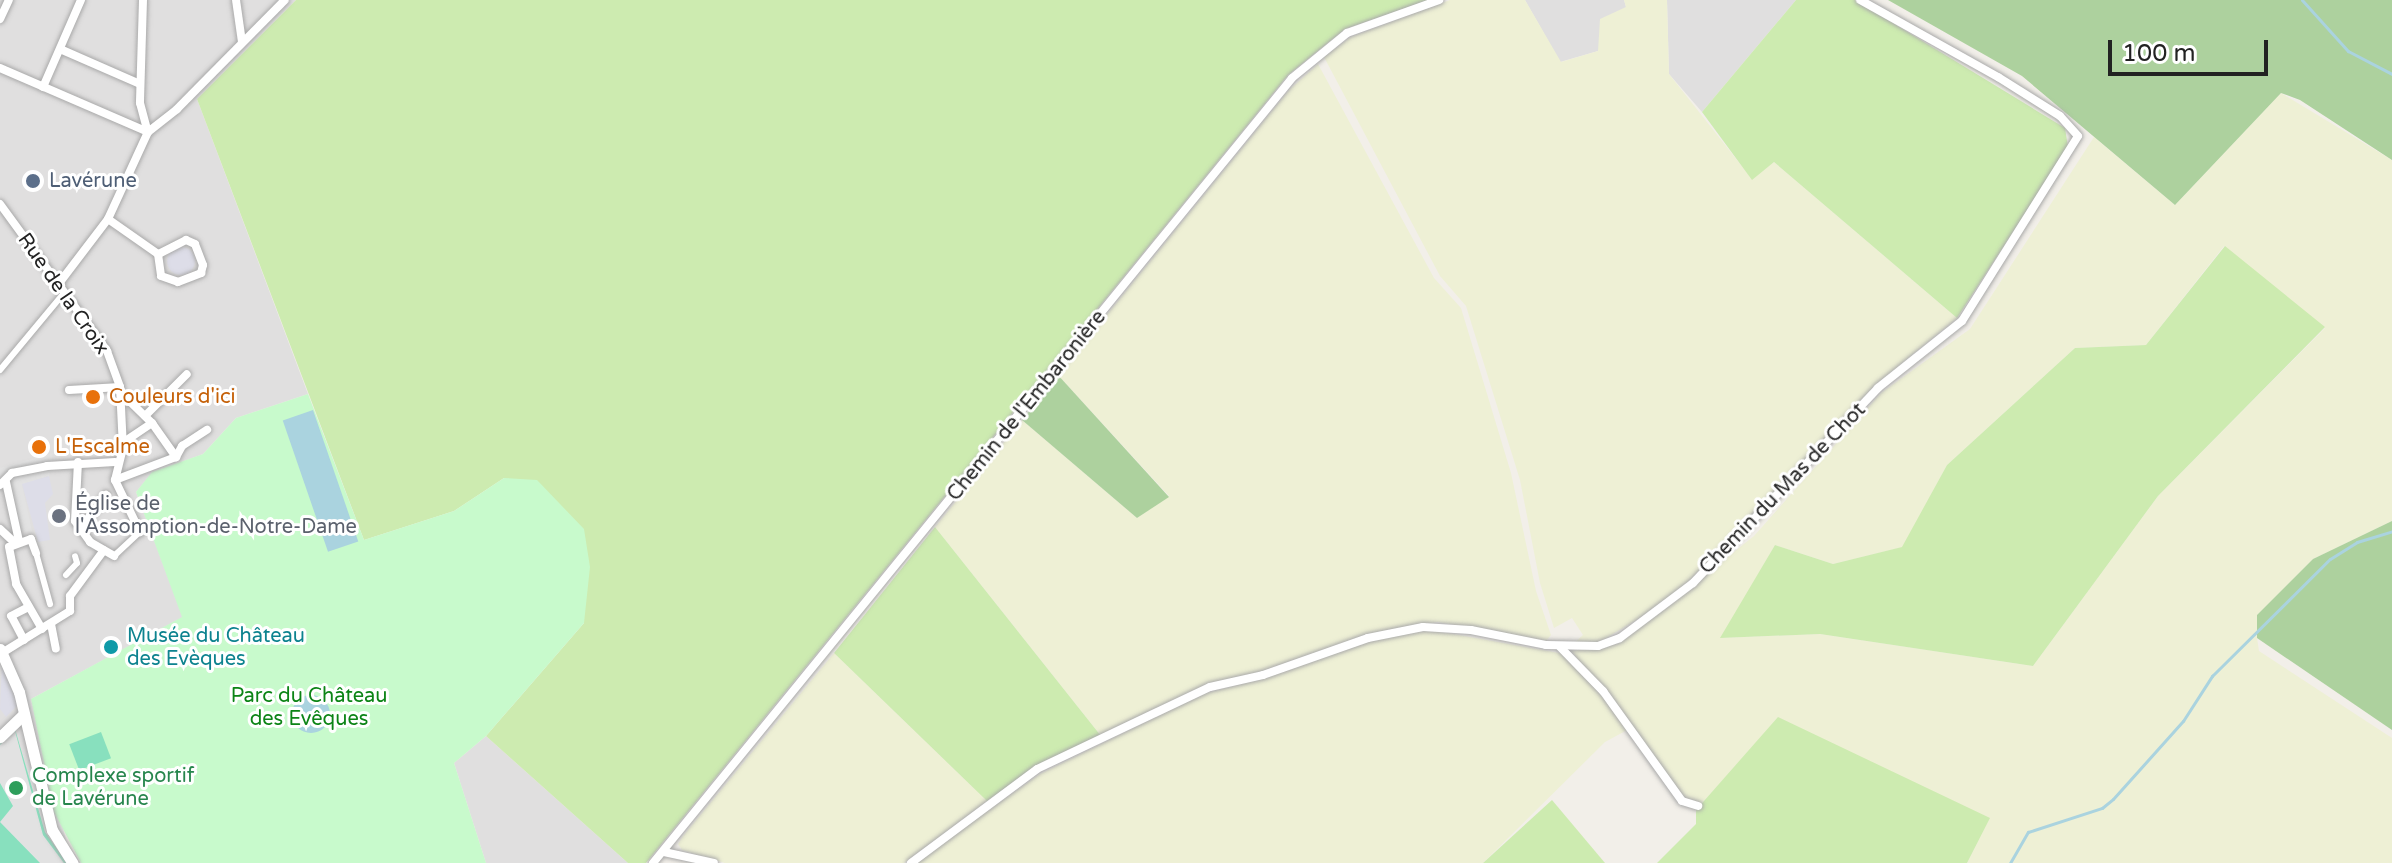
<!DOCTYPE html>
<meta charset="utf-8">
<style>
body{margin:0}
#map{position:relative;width:2392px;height:863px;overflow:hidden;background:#f2efe9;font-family:"Varela Round",sans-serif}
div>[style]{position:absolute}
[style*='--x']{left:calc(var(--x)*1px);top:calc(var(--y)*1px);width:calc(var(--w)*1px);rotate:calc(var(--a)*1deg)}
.residential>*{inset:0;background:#e0dfdf}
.farmland>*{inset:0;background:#eef0d5}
.grass>*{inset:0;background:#cdebb0}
.forest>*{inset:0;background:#add19e}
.park>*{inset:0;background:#c8facc}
.pitch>*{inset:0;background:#88e0be;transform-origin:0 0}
.parking>*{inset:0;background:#e2e2e2}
.plaza>*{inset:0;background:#dddde8}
.round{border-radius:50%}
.water>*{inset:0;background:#aad3df;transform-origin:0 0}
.stream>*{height:3px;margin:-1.5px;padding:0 1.5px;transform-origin:1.5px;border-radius:1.5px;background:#aad3df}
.roads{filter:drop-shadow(0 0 2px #a9a9a9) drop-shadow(0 0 2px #a9a9a9)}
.pedestrian>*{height:6px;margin:-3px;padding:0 3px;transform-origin:3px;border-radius:3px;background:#fff}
.minor>*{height:8px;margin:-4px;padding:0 4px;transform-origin:4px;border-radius:4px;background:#fff}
.tertiary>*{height:11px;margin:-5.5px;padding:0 5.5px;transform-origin:5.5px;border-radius:5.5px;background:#fff}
.dots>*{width:22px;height:22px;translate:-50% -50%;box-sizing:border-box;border:4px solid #fff;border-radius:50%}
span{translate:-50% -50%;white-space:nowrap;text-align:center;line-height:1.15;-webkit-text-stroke:6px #fff;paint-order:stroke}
.service-label{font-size:20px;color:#4e5e75}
.left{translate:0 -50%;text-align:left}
.street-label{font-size:20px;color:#222}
.food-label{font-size:20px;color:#c56008}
.worship-label{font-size:20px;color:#5b616d}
.culture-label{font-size:20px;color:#0d838f}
.park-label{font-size:20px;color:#0c8416}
.leisure-label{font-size:20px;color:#27864d}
.scale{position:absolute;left:2108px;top:40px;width:160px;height:36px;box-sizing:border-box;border:4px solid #222;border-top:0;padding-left:10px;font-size:24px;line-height:28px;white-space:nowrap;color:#222;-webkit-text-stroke:6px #fff;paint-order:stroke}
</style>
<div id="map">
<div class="residential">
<div style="clip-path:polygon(0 0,296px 0,197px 99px,308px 394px,236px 418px,203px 454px,152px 473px,136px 492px,183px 617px,31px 699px,67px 844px,81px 863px,0 863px)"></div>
<div style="clip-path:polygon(1525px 0,1624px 0,1626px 7px,1598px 51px,1560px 62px)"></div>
<div style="clip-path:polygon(1667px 0,1796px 0,1702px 112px,1669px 74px)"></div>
<div style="clip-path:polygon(486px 736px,628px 863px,486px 863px,454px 763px)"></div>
</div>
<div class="farmland">
<div style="clip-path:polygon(1450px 0,1525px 0,1561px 62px,1598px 51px,1600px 19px,1626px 7px,1624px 0,1667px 0,1669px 74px,1752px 179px,1774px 162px,1957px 318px,1875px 385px,1690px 580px,1656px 608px,1598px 643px,1573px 644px,1583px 635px,1572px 618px,1554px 628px,1540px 583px,1520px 480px,1466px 306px,1440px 276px,1324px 57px,1351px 37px)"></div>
<div style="clip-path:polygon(1318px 64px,1434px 278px,1461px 308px,1511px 473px,1536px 591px,1551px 635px,1546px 641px,1438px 622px,1367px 634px,1262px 672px,1214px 682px,1101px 736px,935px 527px,1022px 420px,1137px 518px,1169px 496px,1058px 375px,1289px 90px)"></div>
<div style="clip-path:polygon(evenodd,2281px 93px,2392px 160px,2392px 521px,2313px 559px,2257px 615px,2257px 638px,2259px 651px,2392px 738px,2392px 863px,1967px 863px,1989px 819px,1778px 718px,1696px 810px,1681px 804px,1629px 729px,1605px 742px,1483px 863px,914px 863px,1040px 774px,1203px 694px,1266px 678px,1371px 640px,1431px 630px,1565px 654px,1608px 703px,1572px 651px,1618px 644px,1754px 536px,1881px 393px,1970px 329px,2094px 137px,2175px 205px,2281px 93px,2224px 246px,2325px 328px,2158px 496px,2033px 666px,1820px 634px,1721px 638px,1775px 545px,1833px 564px,1903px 547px,1947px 465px,2075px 348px,2146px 345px,2224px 246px)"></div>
<div style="clip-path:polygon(834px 653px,987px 801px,904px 863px,725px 863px,682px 850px,678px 844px,683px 836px)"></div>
</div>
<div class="grass">
<div style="clip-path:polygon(296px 0,1429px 0,1345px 29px,1288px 75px,646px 863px,628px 863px,486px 736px,584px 623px,504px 478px,454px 511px,364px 540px,197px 99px)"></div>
<div style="clip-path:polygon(1796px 0,1855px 0,2065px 128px,2068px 147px,1957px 318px,1774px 162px,1752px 180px,1702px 112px)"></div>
<div style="clip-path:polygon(2225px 246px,2325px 327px,2158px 496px,2033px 666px,1820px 634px,1720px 638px,1775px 545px,1833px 564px,1902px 547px,1947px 465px,2075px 348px,2146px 345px)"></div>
<div style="clip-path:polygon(935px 527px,1101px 736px,1035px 767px,987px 801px,834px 653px)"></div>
<div style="clip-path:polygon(1778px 717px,1990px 818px,1967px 863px,1657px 863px,1696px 824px,1696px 810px)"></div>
<div style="clip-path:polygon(1552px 800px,1605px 863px,1483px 863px)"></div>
</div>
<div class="forest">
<div style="clip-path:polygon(1888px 0,2392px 0,2392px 160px,2300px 100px,2281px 93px,2175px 205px,2022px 76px)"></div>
<div style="clip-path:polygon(1058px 375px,1169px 497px,1137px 518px,1022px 420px)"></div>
<div style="clip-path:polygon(2392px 521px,2392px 730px,2257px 638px,2257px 615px,2313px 559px)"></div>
</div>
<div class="park">
<div style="clip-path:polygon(308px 394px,364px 540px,454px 511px,504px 478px,537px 480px,584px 529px,590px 567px,584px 623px,486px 736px,454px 763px,486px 863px,81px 863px,54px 812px,31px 699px,182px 617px,136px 492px,152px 472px,203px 454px,236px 418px)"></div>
</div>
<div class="pitch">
<div style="clip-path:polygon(15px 729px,45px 832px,67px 863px,0 863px,0 744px)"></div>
<div style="left:101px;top:732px;width:28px;height:34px;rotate:69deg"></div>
</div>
<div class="parking">
<div style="clip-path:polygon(53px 453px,49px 476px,22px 485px,32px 531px,22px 532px,11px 488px,0 491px,0 468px)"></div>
<div style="clip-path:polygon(15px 731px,43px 835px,64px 863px,40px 863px,0 822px,13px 806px,0 783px,0 745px)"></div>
</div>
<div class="plaza">
<div class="round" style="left:167px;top:247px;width:28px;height:28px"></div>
<div style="clip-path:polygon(49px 476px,53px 494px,45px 503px,50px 540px,38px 542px,22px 484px)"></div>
<div style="clip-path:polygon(2px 663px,18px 705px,6px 717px,0 709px)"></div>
</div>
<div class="water">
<div style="left:313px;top:410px;width:139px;height:32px;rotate:71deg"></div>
<div class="round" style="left:292px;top:695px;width:38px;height:38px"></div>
</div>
<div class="stream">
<div style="--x:2302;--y:0;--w:69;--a:48"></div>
<div style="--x:2348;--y:51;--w:50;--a:27.6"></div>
<div style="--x:2010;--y:863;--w:36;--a:-60"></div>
<div style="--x:2028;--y:832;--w:78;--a:-18"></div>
<div style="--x:2102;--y:808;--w:14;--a:-39"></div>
<div style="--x:2113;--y:799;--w:105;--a:-48.1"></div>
<div style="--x:2183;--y:721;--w:54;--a:-57.2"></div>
<div style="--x:2212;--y:676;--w:166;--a:-44.8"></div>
<div style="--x:2330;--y:559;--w:32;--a:-32"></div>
<div style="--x:2357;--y:542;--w:37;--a:-17"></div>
</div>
<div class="roads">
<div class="pedestrian">
<div style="--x:0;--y:370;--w:99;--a:-50.3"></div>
<div style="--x:36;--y:553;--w:53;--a:74.6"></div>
<div style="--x:114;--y:556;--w:35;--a:-43"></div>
<div style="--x:66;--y:575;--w:16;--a:-47"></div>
<div style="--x:77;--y:563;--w:7;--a:-106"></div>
</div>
<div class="minor">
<div style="--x:143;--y:0;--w:103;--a:91.7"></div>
<div style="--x:140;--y:103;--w:30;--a:75"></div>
<div style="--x:236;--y:0;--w:42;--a:81.9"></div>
<div style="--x:0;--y:19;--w:21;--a:-65"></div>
<div style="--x:60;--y:49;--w:87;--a:23.6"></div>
<div style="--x:0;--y:68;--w:161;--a:23.4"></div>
<div style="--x:43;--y:87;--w:95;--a:-66.4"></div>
<div style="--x:0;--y:204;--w:182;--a:53.9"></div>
<div style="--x:107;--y:351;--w:38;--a:70"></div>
<div style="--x:120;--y:387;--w:61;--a:87.2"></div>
<div style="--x:123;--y:448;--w:33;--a:104"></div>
<div style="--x:115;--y:480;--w:58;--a:64.3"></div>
<div style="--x:108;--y:219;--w:61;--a:35"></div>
<div style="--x:158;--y:254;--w:22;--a:82"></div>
<div style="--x:161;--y:276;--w:18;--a:19"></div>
<div style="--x:178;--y:282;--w:25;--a:-21"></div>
<div style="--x:201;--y:273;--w:8;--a:-76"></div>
<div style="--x:203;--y:265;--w:22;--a:-111"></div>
<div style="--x:195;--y:244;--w:10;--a:-156"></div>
<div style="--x:186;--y:240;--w:31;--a:153"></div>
<div style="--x:57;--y:286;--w:84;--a:-52.7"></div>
<div style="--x:108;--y:219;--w:96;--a:-65.3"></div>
<div style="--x:148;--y:132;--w:37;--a:-38"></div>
<div style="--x:177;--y:109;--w:153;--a:-45.3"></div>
<div style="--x:69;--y:390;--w:51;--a:-3.4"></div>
<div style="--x:120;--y:392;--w:45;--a:44.1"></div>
<div style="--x:152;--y:423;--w:36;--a:146"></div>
<div style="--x:145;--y:416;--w:59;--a:-45"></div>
<div style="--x:152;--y:423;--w:42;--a:54.8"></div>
<div style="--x:78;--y:462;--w:59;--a:92.9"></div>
<div style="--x:75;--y:521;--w:26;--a:54"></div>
<div style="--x:90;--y:542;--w:28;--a:30"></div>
<div style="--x:115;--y:480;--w:65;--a:-20.7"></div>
<div style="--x:176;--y:457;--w:13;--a:-61"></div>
<div style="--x:182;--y:446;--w:30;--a:-33"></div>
<div style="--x:6;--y:482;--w:60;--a:77.6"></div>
<div style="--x:0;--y:485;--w:17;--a:-45"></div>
<div style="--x:12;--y:473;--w:36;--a:-11"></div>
<div style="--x:47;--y:466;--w:68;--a:-3.4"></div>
<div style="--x:0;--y:529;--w:19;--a:43"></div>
<div style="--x:80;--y:529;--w:43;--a:-52.6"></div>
<div style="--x:36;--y:553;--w:15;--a:-110"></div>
<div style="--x:31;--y:539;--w:23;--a:160"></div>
<div style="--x:9;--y:547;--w:38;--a:79"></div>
<div style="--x:16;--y:584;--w:52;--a:60"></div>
<div style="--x:51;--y:624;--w:25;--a:79"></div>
<div style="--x:24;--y:640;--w:27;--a:-118"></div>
<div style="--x:11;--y:616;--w:20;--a:-27"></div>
<div style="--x:1560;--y:647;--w:62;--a:45.7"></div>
<div style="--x:1603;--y:691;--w:135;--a:54.3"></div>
<div style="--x:1682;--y:801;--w:17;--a:17"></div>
<div style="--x:2;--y:653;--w:80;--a:-31.7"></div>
<div style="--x:70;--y:611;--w:15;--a:-90"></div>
<div style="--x:70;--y:596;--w:57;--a:-53.5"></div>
<div style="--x:664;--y:852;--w:51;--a:12.4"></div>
<div style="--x:653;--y:863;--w:1012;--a:-50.85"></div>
<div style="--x:1292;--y:78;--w:71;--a:-39.3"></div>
<div style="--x:1347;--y:33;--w:98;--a:-19.7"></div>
<div style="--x:911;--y:863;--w:157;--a:-36.7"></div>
<div style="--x:1037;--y:769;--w:191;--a:-25.4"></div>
<div style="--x:1210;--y:687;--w:54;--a:-12.8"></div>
<div style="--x:1263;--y:675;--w:111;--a:-19.4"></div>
<div style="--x:1368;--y:638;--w:56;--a:-11.3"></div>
<div style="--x:1423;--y:627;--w:48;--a:3.6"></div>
<div style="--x:1471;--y:630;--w:76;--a:11.3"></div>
<div style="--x:1546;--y:645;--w:52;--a:1.1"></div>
<div style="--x:1598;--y:646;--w:23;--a:-20"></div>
<div style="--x:1620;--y:638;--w:91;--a:-37"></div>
<div style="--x:1693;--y:583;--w:269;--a:-46.5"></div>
<div style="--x:1878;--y:388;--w:107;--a:-38.6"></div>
<div style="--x:1962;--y:321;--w:218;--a:-57.9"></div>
<div style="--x:2078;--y:136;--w:27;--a:-132"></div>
<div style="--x:2060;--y:116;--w:73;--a:-147.8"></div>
<div style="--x:1998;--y:77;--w:158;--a:-150.8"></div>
</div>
<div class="tertiary">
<div style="--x:0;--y:649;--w:47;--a:66.2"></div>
<div style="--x:19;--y:692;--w:142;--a:76.6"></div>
<div style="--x:52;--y:830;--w:39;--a:58"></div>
<div style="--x:0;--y:737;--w:32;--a:-44"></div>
</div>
</div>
<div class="dots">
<div style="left:33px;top:181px;background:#5c6f8a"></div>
<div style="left:93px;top:397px;background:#e8710a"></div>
<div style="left:39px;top:447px;background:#e8710a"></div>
<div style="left:59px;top:516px;background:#6b7280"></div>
<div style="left:111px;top:647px;background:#0f9aa8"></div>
<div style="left:16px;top:788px;background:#2e9e5b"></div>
</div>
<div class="service-label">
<span class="left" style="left:49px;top:181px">Lavérune</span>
</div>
<div class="street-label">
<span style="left:63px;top:294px;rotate:55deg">Rue de la Croix</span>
<span style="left:1027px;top:406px;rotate:-51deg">Chemin de l'Embaronière</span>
<span style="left:1783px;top:489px;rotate:-46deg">Chemin du Mas de Chot</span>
</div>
<div class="food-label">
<span class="left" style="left:109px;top:397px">Couleurs d'ici</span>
<span class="left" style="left:55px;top:447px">L'Escalme</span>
</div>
<div class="worship-label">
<span class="left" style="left:75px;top:516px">Église de<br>l'Assomption-de-Notre-Dame</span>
</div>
<div class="culture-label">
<span class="left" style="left:127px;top:648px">Musée du Château<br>des Evèques</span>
</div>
<div class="park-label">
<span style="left:309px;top:708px">Parc du Château<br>des Evêques</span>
</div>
<div class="leisure-label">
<span class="left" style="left:32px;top:788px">Complexe sportif<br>de Lavérune</span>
</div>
<div class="scale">100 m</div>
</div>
